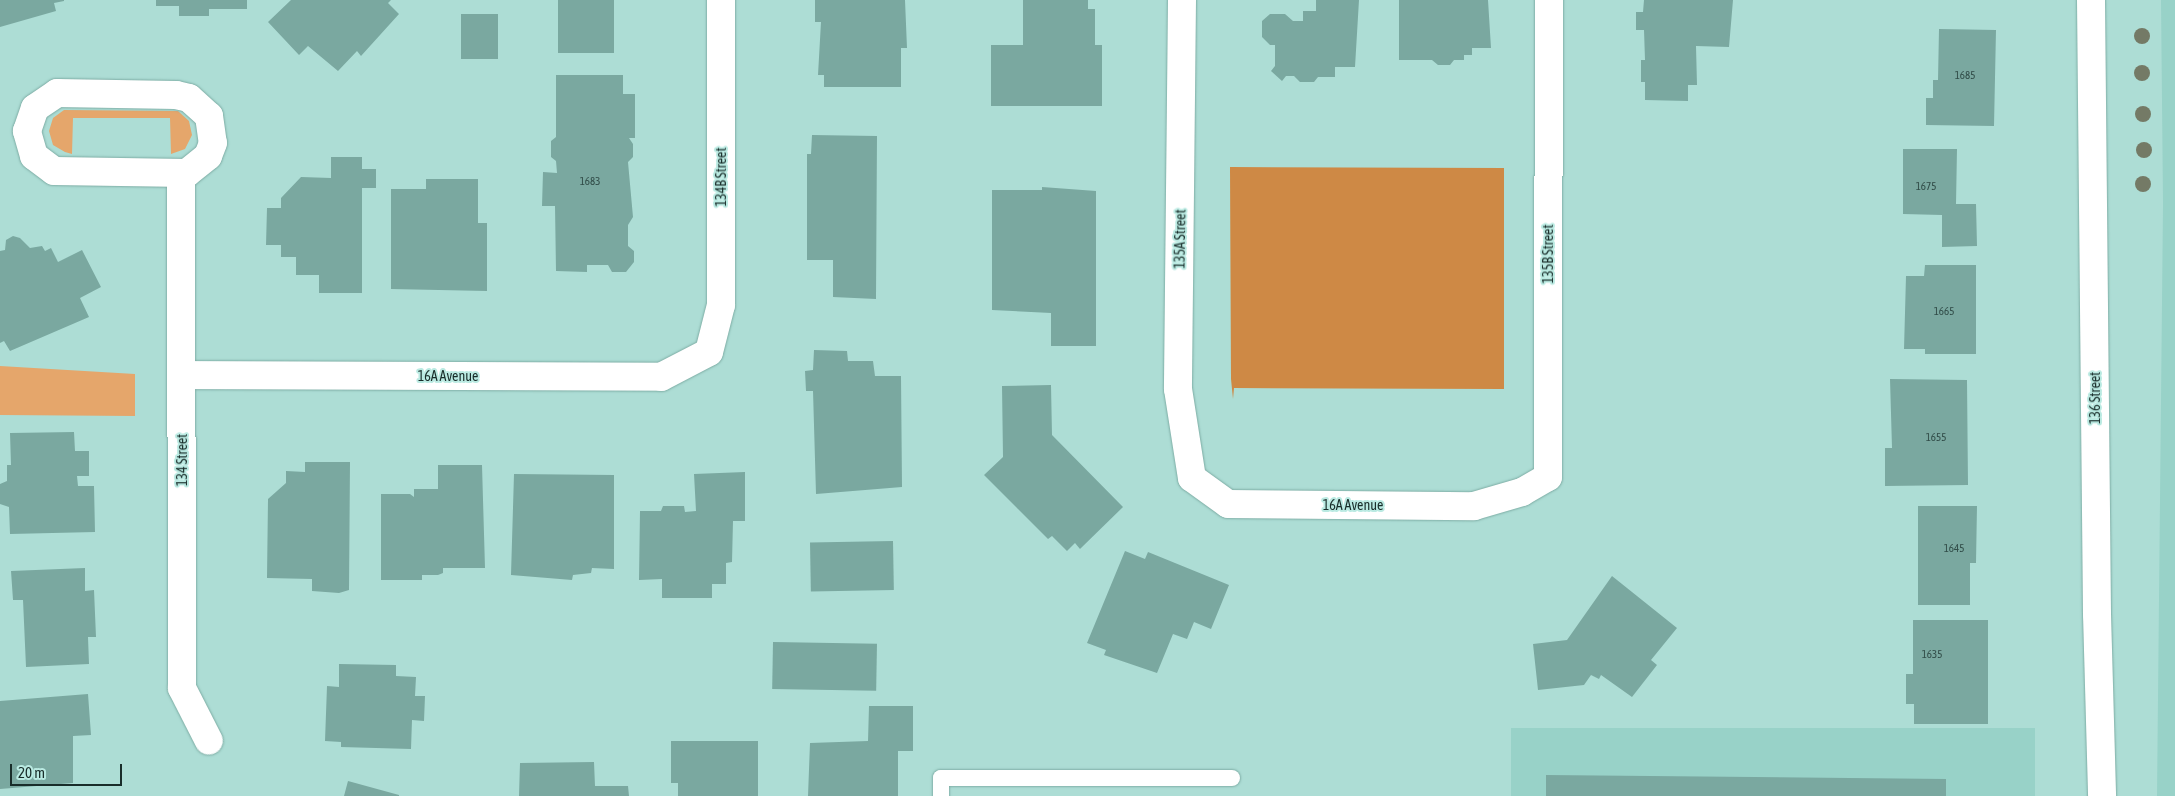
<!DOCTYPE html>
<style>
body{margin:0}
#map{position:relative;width:2175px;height:796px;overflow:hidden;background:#adddd5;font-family:"Asap Condensed",sans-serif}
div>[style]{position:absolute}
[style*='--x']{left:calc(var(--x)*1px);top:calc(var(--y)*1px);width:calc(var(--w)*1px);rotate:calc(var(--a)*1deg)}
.built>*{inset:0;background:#98d2c8;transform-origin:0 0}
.green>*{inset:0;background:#e5a66b}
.forest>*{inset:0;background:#ce8945}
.building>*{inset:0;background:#7aa8a0;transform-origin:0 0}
.roads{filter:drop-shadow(0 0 1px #7daca4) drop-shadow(0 0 1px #7daca4)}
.lane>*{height:16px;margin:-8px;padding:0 8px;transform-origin:8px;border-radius:8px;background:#fff}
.street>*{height:28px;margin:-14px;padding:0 14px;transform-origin:14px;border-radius:14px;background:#fff}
.secondary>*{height:28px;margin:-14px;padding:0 14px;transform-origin:14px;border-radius:14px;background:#fff}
.trees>*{width:16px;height:16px;margin:-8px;border-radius:50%;background:#747a66}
span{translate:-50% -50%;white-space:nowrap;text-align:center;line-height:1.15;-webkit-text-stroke:4px #baeae2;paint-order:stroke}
.number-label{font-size:11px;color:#314c48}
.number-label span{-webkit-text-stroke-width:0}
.street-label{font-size:14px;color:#192d2a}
.scale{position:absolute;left:10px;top:764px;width:112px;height:22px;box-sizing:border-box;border:2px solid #192d2a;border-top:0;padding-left:6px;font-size:15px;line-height:18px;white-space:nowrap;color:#192d2a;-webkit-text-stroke:4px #baeae2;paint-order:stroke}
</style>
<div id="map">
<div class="built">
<div style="clip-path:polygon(2161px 0,2175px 0,2175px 796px,2157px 796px,2163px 204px)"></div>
<div style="left:1511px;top:728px;width:524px;height:68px"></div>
</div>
<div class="green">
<div style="clip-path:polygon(64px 110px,178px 111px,189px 121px,192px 135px,185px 149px,171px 154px,170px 118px,73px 118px,72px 154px,65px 152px,53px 145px,49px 131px,53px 118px)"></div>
<div style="clip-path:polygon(0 366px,135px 374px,135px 416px,0 415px)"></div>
</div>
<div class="forest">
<div style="clip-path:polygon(1230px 167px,1504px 168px,1504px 389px,1234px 388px,1233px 399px,1231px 379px)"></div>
</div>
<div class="building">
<div style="clip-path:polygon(0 0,64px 0,64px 1px,54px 3px,56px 11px,0 27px)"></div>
<div style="clip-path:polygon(156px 0,247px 0,247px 9px,209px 9px,209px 16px,179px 16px,179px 6px,156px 6px)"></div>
<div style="clip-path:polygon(291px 0,391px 0,388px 3px,399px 14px,361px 56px,357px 51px,338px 71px,308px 46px,299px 55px,268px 22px)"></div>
<div style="left:558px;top:0;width:56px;height:53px"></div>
<div style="clip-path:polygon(815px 0,905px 0,907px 48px,901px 48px,901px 87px,824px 87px,824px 75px,818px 75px,821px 22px,815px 22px)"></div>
<div style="clip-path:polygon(1023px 0,1088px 0,1088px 9px,1095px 9px,1095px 45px,1102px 45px,1102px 106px,991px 106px,991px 45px,1023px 45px)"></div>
<div style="clip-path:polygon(1316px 0,1359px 0,1355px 67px,1335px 67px,1335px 77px,1318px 77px,1314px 82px,1300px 82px,1294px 76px,1286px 76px,1282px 81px,1271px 71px,1275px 66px,1275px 45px,1270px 45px,1262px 37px,1262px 21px,1270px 14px,1285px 14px,1293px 21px,1303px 21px,1303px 11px,1316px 11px)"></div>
<div style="clip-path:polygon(1399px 0,1488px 0,1491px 48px,1472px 48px,1472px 55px,1464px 55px,1464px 60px,1454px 60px,1450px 65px,1438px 65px,1432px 60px,1399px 60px)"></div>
<div style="clip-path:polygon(1644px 0,1733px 0,1729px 47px,1696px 46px,1697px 85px,1688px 85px,1688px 101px,1645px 100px,1645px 82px,1641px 82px,1641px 60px,1645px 60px,1644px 30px,1636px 30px,1636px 12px,1643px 12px)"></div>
<div style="left:461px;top:14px;width:37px;height:45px"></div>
<div style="clip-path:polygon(1939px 29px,1996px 30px,1994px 126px,1926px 125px,1926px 98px,1933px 98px,1933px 80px,1938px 80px)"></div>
<div style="clip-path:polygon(556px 75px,623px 75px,623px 94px,635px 94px,635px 138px,629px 138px,633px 144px,633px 157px,628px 162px,633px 217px,628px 225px,628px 246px,634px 251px,634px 262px,626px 272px,612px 272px,608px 265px,587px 265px,587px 272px,556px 271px,555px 206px,542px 206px,543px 172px,557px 173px,556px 161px,551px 157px,551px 141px,556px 137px)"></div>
<div style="clip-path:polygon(812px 135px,877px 136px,876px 299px,833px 297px,833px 260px,807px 260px,807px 154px,811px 154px)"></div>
<div style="clip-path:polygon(1903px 149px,1957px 149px,1956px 204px,1976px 204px,1977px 246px,1942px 247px,1942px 215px,1903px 214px)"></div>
<div style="clip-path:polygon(331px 157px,362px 157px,362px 169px,376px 169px,376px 188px,362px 188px,362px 293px,319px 293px,319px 275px,296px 275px,296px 257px,281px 257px,281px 245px,266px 245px,267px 208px,281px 208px,281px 198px,301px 177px,331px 178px)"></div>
<div style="clip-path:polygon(426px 179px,478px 179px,478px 223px,487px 223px,487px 291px,391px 289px,391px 189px,426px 189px)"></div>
<div style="clip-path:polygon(1042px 187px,1096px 191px,1096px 346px,1051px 346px,1051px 313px,992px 310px,992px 190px,1042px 190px)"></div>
<div style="clip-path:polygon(13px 236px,20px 238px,30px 248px,42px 246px,45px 251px,51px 248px,58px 262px,82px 250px,101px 287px,80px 298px,89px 317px,10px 351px,4px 341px,0 343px,0 251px,5px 250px,6px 240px)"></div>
<div style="clip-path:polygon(1925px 265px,1976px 265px,1976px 354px,1925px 354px,1925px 349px,1904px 349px,1906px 276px,1924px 276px)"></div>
<div style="clip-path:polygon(814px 350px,847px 351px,848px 361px,873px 361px,875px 376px,901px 376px,902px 487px,816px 494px,813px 391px,806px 391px,805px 371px,813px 370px)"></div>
<div style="clip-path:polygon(1890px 379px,1967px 380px,1968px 485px,1885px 486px,1885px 448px,1892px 448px)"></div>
<div style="clip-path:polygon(1051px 385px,1052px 435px,1123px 507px,1080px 549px,1075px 543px,1067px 551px,1052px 536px,1048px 539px,984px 475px,1003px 457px,1002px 386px)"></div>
<div style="clip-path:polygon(74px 432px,75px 451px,89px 451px,89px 476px,77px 476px,78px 486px,94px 486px,95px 532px,10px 534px,9px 507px,0 504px,0 484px,7px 481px,7px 465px,11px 465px,10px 433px)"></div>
<div style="clip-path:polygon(305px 462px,350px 462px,349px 590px,339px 593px,312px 591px,312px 579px,267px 578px,268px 499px,286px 483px,286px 471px,305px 472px)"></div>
<div style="clip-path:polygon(438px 465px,482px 465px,485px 568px,443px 568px,443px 573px,438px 575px,422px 575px,422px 580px,381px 580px,381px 494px,410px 494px,414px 497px,414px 489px,438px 489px)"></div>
<div style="clip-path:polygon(745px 472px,745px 521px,733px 521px,732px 562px,726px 563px,726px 584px,712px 584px,712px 598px,662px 598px,662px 579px,639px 580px,640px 511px,661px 511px,663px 506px,684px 506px,685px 512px,696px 511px,694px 474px)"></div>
<div style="clip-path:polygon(514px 474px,614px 475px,614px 569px,592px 568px,591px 573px,573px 575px,572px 580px,511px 575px)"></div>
<div style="clip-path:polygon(1918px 506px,1977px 506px,1976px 563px,1970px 563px,1970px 605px,1918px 605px)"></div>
<div style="left:893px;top:541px;width:49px;height:83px;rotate:89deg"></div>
<div style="clip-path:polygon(1125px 551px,1145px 559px,1148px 552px,1229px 585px,1211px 629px,1194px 622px,1187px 639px,1173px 634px,1157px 673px,1104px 655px,1106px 650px,1087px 643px)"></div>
<div style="clip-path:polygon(85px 568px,85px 591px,94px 590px,96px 637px,88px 637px,89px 664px,26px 667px,23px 600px,13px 600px,11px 571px)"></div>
<div style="clip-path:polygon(1612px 576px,1677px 628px,1651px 660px,1657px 665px,1632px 697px,1601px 675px,1599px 679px,1591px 675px,1584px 685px,1538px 690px,1533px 644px,1567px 640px)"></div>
<div style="clip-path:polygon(1913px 620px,1988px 620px,1988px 724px,1914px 724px,1914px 704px,1906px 704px,1906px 674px,1913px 674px)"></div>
<div style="left:773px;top:642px;width:104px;height:47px;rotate:1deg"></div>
<div style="clip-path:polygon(339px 664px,396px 665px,396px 676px,416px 677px,415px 696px,425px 696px,424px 721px,412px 720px,411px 749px,341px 747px,341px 742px,325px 741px,327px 686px,339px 687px)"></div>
<div style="clip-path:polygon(88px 694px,91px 735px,73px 736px,73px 783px,0 789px,0 701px)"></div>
<div style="clip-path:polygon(869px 706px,913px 706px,913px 751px,898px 751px,898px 796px,808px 796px,810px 743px,868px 741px)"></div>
<div style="clip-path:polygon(671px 741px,758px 741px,758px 796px,678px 796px,678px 783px,671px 783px)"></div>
<div style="clip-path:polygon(594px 762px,595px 786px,628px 786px,629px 796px,519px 796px,520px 763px)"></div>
<div style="clip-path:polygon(1546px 775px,1946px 779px,1946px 796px,1546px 796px)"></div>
<div style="clip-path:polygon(348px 781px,399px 795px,399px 796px,344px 796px)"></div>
</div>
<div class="roads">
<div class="lane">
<div style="--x:941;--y:796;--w:18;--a:-90"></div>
<div style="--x:941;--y:778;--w:291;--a:0"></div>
</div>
<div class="street">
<div style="--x:1182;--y:0;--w:389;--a:90.6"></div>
<div style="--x:1178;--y:389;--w:90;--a:81.1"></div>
<div style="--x:1192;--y:478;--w:44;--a:35.8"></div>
<div style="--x:1228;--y:504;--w:246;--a:0.5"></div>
<div style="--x:1474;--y:506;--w:50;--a:-16.3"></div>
<div style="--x:1522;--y:492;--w:30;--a:-30"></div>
<div style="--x:1548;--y:477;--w:477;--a:-89.9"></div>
<div style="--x:57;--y:93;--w:119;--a:1"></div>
<div style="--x:176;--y:95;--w:13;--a:13"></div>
<div style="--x:189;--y:98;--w:27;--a:42"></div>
<div style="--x:209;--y:116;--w:27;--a:82"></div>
<div style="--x:213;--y:143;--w:14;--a:111"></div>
<div style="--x:208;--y:156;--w:27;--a:141"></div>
<div style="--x:187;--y:173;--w:133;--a:-179.1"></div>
<div style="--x:54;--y:171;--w:25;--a:-143"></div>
<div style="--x:34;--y:156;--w:26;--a:-106"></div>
<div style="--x:27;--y:131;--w:24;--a:-71"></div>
<div style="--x:35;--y:108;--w:27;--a:-34"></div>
<div style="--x:181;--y:174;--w:514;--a:89.89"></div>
<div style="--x:182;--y:688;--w:59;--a:63"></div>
<div style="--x:182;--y:375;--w:479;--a:0.2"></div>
<div style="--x:661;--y:377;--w:54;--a:-27.5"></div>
<div style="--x:709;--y:352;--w:49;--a:-75.7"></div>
<div style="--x:721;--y:305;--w:305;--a:-90"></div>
</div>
<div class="secondary">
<div style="--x:2091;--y:0;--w:614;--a:89.44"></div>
<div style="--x:2097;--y:614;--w:182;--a:88.4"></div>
</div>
</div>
<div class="trees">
<div style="left:2142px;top:36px"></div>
<div style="left:2142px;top:73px"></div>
<div style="left:2143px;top:114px"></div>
<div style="left:2144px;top:150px"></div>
<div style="left:2143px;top:184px"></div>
</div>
<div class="number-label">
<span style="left:1965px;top:75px">1685</span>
<span style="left:590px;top:181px">1683</span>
<span style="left:1926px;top:186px">1675</span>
<span style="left:1944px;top:311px">1665</span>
<span style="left:1936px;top:437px">1655</span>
<span style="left:1954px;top:548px">1645</span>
<span style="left:1932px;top:654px">1635</span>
</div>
<div class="street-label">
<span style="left:721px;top:177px;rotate:-90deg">134B Street</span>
<span style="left:1180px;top:239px;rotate:-89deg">135A Street</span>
<span style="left:1548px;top:254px;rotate:-90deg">135B Street</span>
<span style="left:448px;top:376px">16A Avenue</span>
<span style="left:2095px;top:398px;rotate:-90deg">136 Street</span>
<span style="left:182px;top:460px;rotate:-90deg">134 Street</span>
<span style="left:1353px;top:505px">16A Avenue</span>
</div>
<div class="scale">20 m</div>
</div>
